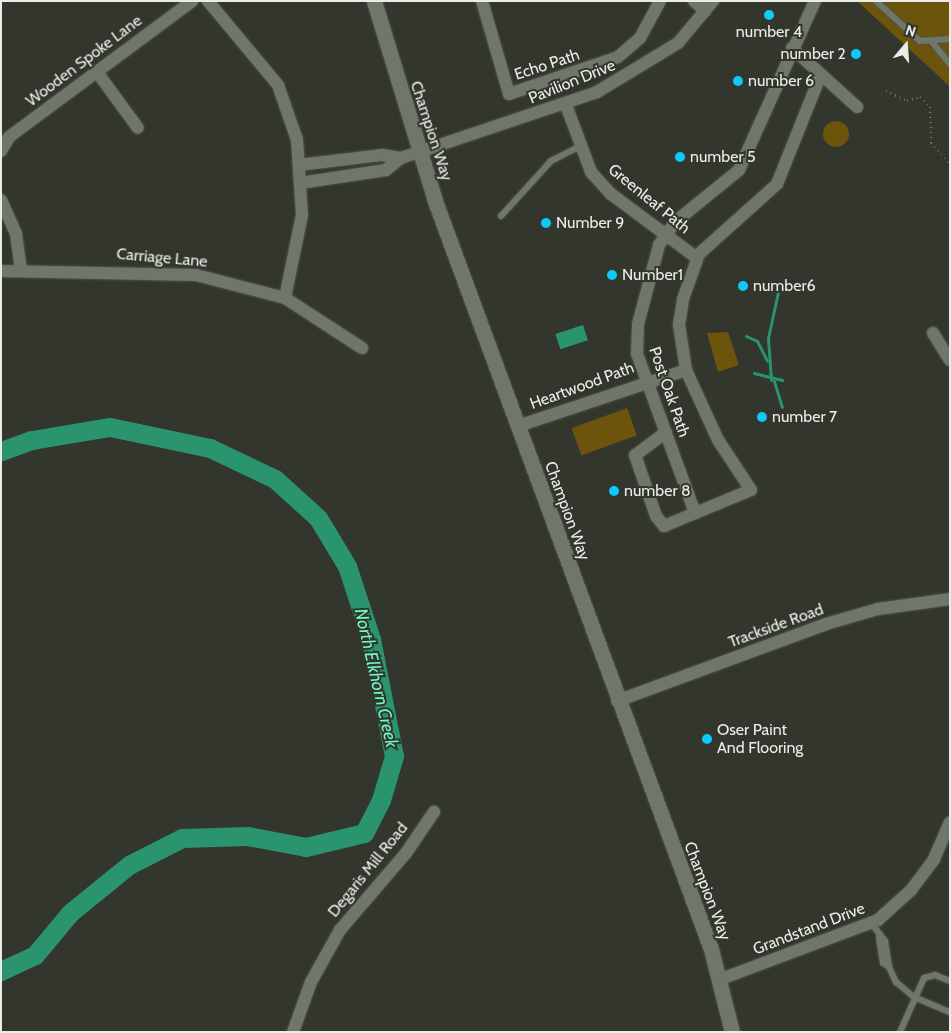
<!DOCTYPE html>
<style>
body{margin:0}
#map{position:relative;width:951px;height:1033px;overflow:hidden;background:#32362d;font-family:Cabin,sans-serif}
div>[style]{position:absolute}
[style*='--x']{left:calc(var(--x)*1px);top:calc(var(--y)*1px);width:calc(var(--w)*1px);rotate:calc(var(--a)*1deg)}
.green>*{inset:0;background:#6c540d;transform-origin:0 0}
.round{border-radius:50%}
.water>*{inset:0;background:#29946e;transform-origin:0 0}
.stream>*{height:3px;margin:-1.5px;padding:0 1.5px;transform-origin:1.5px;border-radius:1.5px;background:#29946e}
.river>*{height:19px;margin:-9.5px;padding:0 9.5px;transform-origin:9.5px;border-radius:9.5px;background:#29946e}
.path>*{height:2px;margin-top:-1px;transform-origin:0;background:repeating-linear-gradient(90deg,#73776f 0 1px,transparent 0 5px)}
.roads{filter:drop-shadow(0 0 1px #50544c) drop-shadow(0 0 1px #50544c)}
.service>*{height:6px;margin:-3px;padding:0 3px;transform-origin:3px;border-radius:3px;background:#71766b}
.minor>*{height:12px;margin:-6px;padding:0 6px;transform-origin:6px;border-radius:6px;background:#71766b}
.secondary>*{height:15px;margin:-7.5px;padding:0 7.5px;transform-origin:7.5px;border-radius:7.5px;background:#71766b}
.dots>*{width:14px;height:14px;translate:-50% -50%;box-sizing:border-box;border:2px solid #32362d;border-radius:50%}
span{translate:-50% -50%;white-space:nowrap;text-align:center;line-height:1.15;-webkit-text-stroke:4px #32362d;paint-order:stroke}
.poi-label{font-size:16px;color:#eaede7}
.right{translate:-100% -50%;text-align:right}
.left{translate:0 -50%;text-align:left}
.street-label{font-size:16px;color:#eaede7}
.water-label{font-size:18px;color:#71f9c4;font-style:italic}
.frame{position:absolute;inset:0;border:2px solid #eaede7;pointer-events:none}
.north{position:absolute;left:881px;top:20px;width:50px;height:50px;-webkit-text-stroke:4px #32362d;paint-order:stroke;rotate:18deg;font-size:14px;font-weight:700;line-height:20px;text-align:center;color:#eaede7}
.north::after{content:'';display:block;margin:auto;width:18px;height:22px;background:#eaede7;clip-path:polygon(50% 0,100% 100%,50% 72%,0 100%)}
</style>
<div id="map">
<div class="green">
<div style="clip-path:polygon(857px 1px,950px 1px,950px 87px,945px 82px)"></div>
<div class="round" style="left:823px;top:121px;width:26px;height:26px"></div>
<div style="clip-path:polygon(728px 332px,739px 365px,718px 372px,707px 333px)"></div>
<div style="left:627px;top:408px;width:29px;height:59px;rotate:70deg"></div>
</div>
<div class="water">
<div style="left:583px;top:325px;width:16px;height:29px;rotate:72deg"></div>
</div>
<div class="stream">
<div style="--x:746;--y:336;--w:12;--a:24"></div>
<div style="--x:757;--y:341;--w:22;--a:63"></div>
<div style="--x:754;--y:373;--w:29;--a:14"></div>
<div style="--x:771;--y:380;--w:42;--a:-94.1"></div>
<div style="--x:768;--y:338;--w:56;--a:-77.7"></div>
<div style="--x:774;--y:381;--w:27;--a:73"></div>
</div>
<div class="river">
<div style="--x:1;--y:451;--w:33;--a:-20"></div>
<div style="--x:32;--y:440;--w:79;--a:-9.5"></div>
<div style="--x:110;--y:427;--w:102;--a:11.9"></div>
<div style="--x:210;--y:448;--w:72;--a:25.5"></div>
<div style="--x:275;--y:479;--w:58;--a:42.2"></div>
<div style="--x:318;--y:518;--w:56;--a:58.9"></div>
<div style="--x:347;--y:566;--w:77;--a:71.8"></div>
<div style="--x:371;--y:639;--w:119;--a:78.9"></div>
<div style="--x:394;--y:756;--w:46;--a:106.5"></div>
<div style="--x:381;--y:800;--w:37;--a:117"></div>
<div style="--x:364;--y:833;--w:60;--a:166.4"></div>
<div style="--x:306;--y:847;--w:59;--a:-169.3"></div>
<div style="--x:248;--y:836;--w:66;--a:178.3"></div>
<div style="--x:182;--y:838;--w:59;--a:153"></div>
<div style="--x:129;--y:865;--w:76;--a:140.9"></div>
<div style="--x:70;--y:913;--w:55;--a:129.8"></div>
<div style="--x:35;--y:955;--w:38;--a:155"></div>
</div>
<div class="path">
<div style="--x:886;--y:91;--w:23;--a:25"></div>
<div style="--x:907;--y:101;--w:14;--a:-17"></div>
<div style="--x:920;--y:97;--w:14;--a:45"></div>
<div style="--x:930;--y:107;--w:36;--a:88"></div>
<div style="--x:931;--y:143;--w:28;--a:48"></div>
</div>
<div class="roads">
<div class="service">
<div style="--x:876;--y:1;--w:59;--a:42.3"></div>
<div style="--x:920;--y:41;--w:30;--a:-4"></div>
<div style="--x:932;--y:42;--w:28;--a:51"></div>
<div style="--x:501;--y:216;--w:74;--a:-47.7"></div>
<div style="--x:551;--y:161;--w:31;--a:-27"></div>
<div style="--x:871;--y:923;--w:23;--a:52"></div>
<div style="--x:885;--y:941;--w:26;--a:81"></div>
<div style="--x:889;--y:967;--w:7;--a:-146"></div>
<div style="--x:883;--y:963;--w:26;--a:-99"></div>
<div style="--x:889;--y:967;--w:17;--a:65"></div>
<div style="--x:896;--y:982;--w:23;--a:40"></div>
<div style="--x:914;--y:997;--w:39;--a:23"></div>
<div style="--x:900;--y:1032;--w:59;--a:-66"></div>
<div style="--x:924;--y:978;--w:11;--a:-15"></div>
<div style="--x:935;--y:975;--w:16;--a:22"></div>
</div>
<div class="minor">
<div style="--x:208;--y:1;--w:109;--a:50.2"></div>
<div style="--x:278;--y:85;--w:58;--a:70.9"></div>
<div style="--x:297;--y:140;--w:75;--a:86.2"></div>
<div style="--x:302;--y:215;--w:85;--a:101.6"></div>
<div style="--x:482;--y:1;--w:97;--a:73.8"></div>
<div style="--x:509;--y:94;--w:115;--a:-18.7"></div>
<div style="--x:618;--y:57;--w:29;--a:-41"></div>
<div style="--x:640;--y:38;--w:42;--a:-61.6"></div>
<div style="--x:694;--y:1;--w:15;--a:42"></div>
<div style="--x:792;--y:48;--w:88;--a:42.2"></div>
<div style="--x:97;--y:72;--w:69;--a:53.8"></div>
<div style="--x:566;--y:105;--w:72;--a:69.5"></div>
<div style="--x:591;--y:172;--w:30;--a:48"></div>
<div style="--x:611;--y:194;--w:107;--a:36.7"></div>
<div style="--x:1;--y:151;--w:16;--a:-60"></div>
<div style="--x:9;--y:137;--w:228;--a:-36.6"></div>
<div style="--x:299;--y:165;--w:84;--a:-6.9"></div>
<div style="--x:382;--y:155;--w:19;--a:9"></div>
<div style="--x:300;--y:183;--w:87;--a:-8.6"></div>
<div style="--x:386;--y:170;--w:19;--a:-39"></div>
<div style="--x:401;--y:158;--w:207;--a:-18.6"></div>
<div style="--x:597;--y:92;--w:95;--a:-31.2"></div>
<div style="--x:678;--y:43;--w:55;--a:-50.2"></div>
<div style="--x:1;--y:200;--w:37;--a:66"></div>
<div style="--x:16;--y:234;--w:36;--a:82"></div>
<div style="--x:1;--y:271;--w:195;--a:1.2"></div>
<div style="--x:196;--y:275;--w:92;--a:14.5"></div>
<div style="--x:285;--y:298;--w:92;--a:33"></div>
<div style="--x:933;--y:333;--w:32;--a:58"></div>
<div style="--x:518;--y:426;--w:177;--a:-18.4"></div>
<div style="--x:666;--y:432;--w:39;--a:143"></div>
<div style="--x:635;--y:455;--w:65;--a:71"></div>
<div style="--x:656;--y:516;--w:13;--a:51"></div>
<div style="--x:664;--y:526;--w:94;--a:-22.5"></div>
<div style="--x:751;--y:490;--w:60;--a:-123.4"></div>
<div style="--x:718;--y:440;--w:77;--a:-114.6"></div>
<div style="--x:686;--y:370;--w:46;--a:-98.8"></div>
<div style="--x:679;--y:325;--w:26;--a:-81"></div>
<div style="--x:683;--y:299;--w:48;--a:-70.4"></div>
<div style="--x:699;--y:254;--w:105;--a:-41.9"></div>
<div style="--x:777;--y:184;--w:118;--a:-68.2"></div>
<div style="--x:695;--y:513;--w:169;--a:-110"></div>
<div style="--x:637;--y:354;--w:30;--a:-88"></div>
<div style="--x:638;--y:324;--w:82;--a:-75.1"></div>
<div style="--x:659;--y:245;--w:28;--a:-55"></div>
<div style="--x:675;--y:222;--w:82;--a:-39.1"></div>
<div style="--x:739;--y:170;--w:185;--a:-65.8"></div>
<div style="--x:617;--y:701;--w:223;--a:-20.2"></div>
<div style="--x:826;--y:624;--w:54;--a:-16.1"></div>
<div style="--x:878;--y:609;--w:73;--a:-7.9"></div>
<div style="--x:721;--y:979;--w:168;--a:-20.6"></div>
<div style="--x:878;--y:920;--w:45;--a:-42.3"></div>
<div style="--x:911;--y:890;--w:39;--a:-53"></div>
<div style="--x:934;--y:859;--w:40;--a:-66.6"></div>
<div style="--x:293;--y:1032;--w:53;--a:-70.2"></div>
<div style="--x:311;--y:982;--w:60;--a:-60.9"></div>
<div style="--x:340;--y:930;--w:101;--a:-49.4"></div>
<div style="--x:406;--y:853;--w:50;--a:-55.7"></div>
</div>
<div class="secondary">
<div style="--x:374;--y:1;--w:209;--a:73"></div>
<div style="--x:435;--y:201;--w:797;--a:69.75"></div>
<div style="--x:711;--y:949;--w:86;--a:75.8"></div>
</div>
</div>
<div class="dots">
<div style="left:769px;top:15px;background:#0ecafa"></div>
<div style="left:856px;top:54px;background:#0ecafa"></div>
<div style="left:738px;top:81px;background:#0ecafa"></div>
<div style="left:680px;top:157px;background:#0ecafa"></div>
<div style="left:546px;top:223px;background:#0ecafa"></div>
<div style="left:612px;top:275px;background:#0ecafa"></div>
<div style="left:743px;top:286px;background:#0ecafa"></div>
<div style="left:762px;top:417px;background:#0ecafa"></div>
<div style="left:614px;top:491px;background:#0ecafa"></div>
<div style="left:707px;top:739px;background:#0ecafa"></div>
</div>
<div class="poi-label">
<span style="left:769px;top:32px">number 4</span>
<span class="right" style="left:846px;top:54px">number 2</span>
<span class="left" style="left:748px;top:81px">number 6</span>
<span class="left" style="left:690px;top:157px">number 5</span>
<span class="left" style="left:556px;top:223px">Number 9</span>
<span class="left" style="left:622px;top:275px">Number1</span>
<span class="left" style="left:753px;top:286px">number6</span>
<span class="left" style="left:772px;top:417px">number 7</span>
<span class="left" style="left:624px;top:491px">number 8</span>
<span class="left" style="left:717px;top:739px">Oser Paint<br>And Flooring</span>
</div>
<div class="street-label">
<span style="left:84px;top:61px;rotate:-37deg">Wooden Spoke Lane</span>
<span style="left:547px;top:65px;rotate:-18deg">Echo Path</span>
<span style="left:572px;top:82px;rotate:-22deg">Pavilion Drive</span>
<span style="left:431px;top:131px;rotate:72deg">Champion Way</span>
<span style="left:649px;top:199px;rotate:39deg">Greenleaf Path</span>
<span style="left:162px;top:258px;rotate:5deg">Carriage Lane</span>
<span style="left:582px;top:386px;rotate:-20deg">Heartwood Path</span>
<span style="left:669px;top:392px;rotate:71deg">Post Oak Path</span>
<span style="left:567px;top:511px;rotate:70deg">Champion Way</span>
<span style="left:776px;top:626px;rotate:-20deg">Trackside Road</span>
<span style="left:368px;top:870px;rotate:-51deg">Degaris Mill Road</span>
<span style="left:707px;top:891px;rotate:69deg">Champion Way</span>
<span style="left:809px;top:929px;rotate:-21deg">Grandstand Drive</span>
</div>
<div class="water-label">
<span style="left:376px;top:678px;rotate:77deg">North Elkhorn Creek</span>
</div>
<div class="frame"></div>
<div class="north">N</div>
</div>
